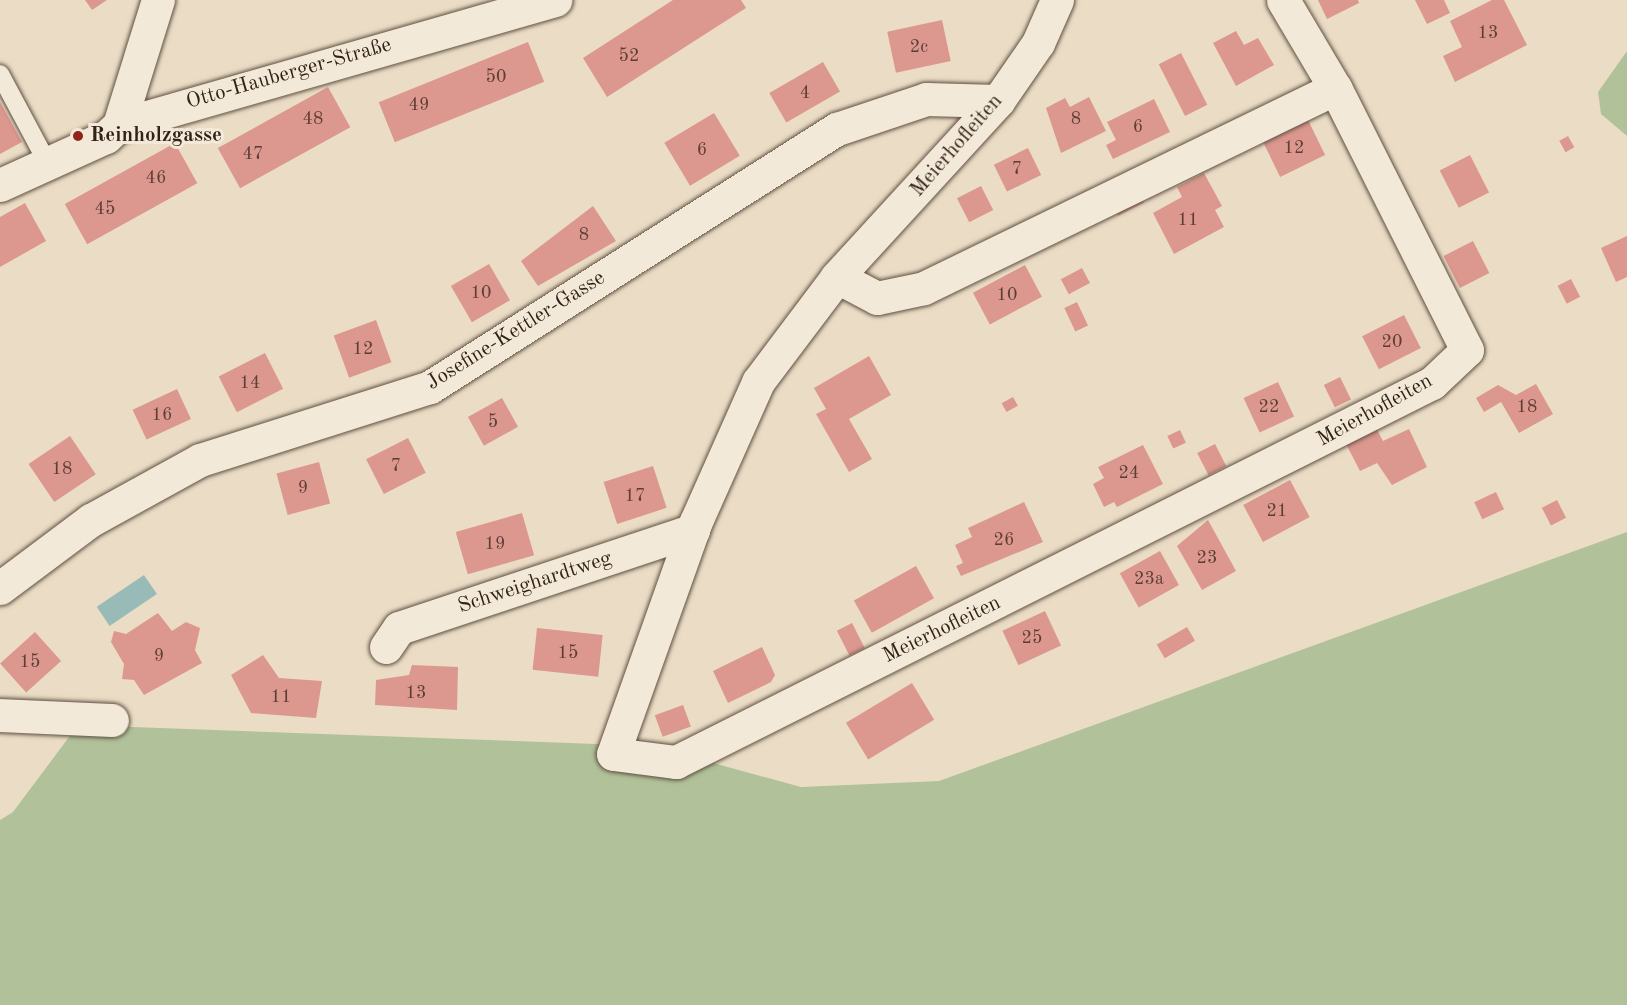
<!DOCTYPE html>
<meta charset="utf-8">
<style>
body{margin:0}
#map{position:relative;width:1627px;height:1005px;overflow:hidden;background:#ebddc5;font-family:"Old Standard TT",serif}
div>[style]{position:absolute}
[style*='--x']{left:calc(var(--x)*1px);top:calc(var(--y)*1px);width:calc(var(--w)*1px);rotate:calc(var(--a)*1deg)}
.green>*{inset:0;background:#b1c29a}
.water>*{inset:0;background:#98bbb7;transform-origin:0 0}
.building>*{inset:0;background:#dc978f;transform-origin:0 0}
.roads{filter:drop-shadow(0 0 2px #605042) drop-shadow(0 0 2px #605042)}
.service>*{height:18px;margin:-9px;padding:0 9px;transform-origin:9px;border-radius:9px;background:#f2e9d9}
.minor>*{height:33px;margin:-16.5px;padding:0 16.5px;transform-origin:16.5px;border-radius:16.5px;background:#f2e9d9}
.dots>*{width:16px;height:16px;translate:-50% -50%;box-sizing:border-box;border:3px solid #f2e9d9;border-radius:50%}
span{translate:-50% -50%;white-space:nowrap;text-align:center;line-height:1.15;-webkit-text-stroke:6px #f2e9d9;paint-order:stroke}
.number-label{font-size:18px;color:#5c3e34}
.number-label span{-webkit-text-stroke-width:0}
.street-label{font-size:21px;color:#312116}
.poi-label{font-size:21px;color:#312116;font-weight:700}
.left{translate:0 -50%;text-align:left}
</style>
<div id="map">
<div class="green">
<div style="clip-path:polygon(1627px 51px,1627px 136px,1601px 114px,1598px 92px)"></div>
<div style="clip-path:polygon(1627px 532px,1627px 1005px,0 1005px,0 820px,13px 812px,78px 725px,651px 746px,801px 787px,939px 781px)"></div>
</div>
<div class="water">
<div style="left:144px;top:575px;width:23px;height:57px;rotate:56deg"></div>
</div>
<div class="building">
<div style="clip-path:polygon(85px 0,107px 0,92px 10px)"></div>
<div style="clip-path:polygon(673px 0,741px 0,746px 8px,607px 97px,583px 58px)"></div>
<div style="clip-path:polygon(1318px 0,1358px 0,1359px 3px,1327px 19px)"></div>
<div style="clip-path:polygon(1415px 0,1444px 0,1450px 13px,1427px 24px)"></div>
<div style="clip-path:polygon(1492px 0,1504px 0,1527px 45px,1455px 82px,1443px 56px,1462px 47px,1450px 21px)"></div>
<div style="left:942px;top:20px;width:42px;height:56px;rotate:78deg"></div>
<div style="clip-path:polygon(1236px 31px,1244px 45px,1258px 38px,1274px 65px,1236px 86px,1213px 43px)"></div>
<div style="left:528px;top:42px;width:43px;height:161px;rotate:68deg"></div>
<div style="left:1181px;top:53px;width:58px;height:25px;rotate:63deg"></div>
<div style="left:823px;top:62px;width:34px;height:62px;rotate:60deg"></div>
<div style="left:328px;top:87px;width:46px;height:126px;rotate:61deg"></div>
<div style="clip-path:polygon(1089px 97px,1106px 131px,1061px 153px,1046px 108px,1065px 98px,1070px 107px)"></div>
<div style="clip-path:polygon(1154px 99px,1170px 132px,1113px 159px,1106px 145px,1116px 140px,1107px 122px)"></div>
<div style="clip-path:polygon(0 102px,22px 142px,0 154px)"></div>
<div style="left:714px;top:113px;width:50px;height:58px;rotate:59deg"></div>
<div style="left:1308px;top:120px;width:39px;height:50px;rotate:64deg"></div>
<div style="left:1568px;top:136px;width:13px;height:10px;rotate:61deg"></div>
<div style="left:175px;top:143px;width:46px;height:126px;rotate:61deg"></div>
<div style="left:1028px;top:148px;width:30px;height:38px;rotate:64deg"></div>
<div style="left:1470px;top:155px;width:42px;height:34px;rotate:63deg"></div>
<div style="clip-path:polygon(1204px 173px,1222px 206px,1215px 210px,1224px 227px,1174px 254px,1153px 213px,1182px 197px,1177px 187px)"></div>
<div style="left:981px;top:186px;width:27px;height:27px;rotate:63deg"></div>
<div style="left:1138px;top:191px;width:13px;height:29px;rotate:63deg"></div>
<div style="clip-path:polygon(25px 203px,46px 241px,0 267px,0 217px)"></div>
<div style="clip-path:polygon(593px 206px,616px 241px,538px 286px,521px 261px)"></div>
<div style="clip-path:polygon(1627px 236px,1627px 277px,1616px 282px,1601px 248px)"></div>
<div style="left:1473px;top:241px;width:36px;height:33px;rotate:63deg"></div>
<div style="left:489px;top:264px;width:42px;height:44px;rotate:60deg"></div>
<div style="left:1025px;top:265px;width:36px;height:59px;rotate:62deg"></div>
<div style="left:1082px;top:268px;width:17px;height:24px;rotate:62deg"></div>
<div style="left:1571px;top:279px;width:20px;height:15px;rotate:63deg"></div>
<div style="left:1077px;top:302px;width:26px;height:14px;rotate:65deg"></div>
<div style="left:1404px;top:315px;width:37px;height:47px;rotate:63deg"></div>
<div style="left:376px;top:320px;width:45px;height:45px;rotate:70deg"></div>
<div style="left:265px;top:353px;width:40px;height:52px;rotate:63deg"></div>
<div style="clip-path:polygon(869px 356px,891px 395px,849px 419px,872px 459px,849px 472px,816px 414px,826px 409px,814px 388px)"></div>
<div style="left:1340px;top:377px;width:25px;height:18px;rotate:64deg"></div>
<div style="left:1278px;top:382px;width:38px;height:38px;rotate:65deg"></div>
<div style="clip-path:polygon(1536px 384px,1553px 414px,1519px 433px,1501px 402px,1484px 412px,1476px 398px,1498px 385px,1516px 395px)"></div>
<div style="left:177px;top:389px;width:33px;height:49px;rotate:65deg"></div>
<div style="left:1013px;top:397px;width:10px;height:13px;rotate:61deg"></div>
<div style="left:502px;top:398px;width:33px;height:39px;rotate:61deg"></div>
<div style="clip-path:polygon(1376px 428px,1383px 441px,1409px 429px,1427px 467px,1392px 485px,1377px 463px,1360px 471px,1346px 444px)"></div>
<div style="left:1180px;top:430px;width:14px;height:14px;rotate:65deg"></div>
<div style="left:70px;top:436px;width:46px;height:50px;rotate:56deg"></div>
<div style="left:408px;top:438px;width:39px;height:47px;rotate:63deg"></div>
<div style="left:1215px;top:444px;width:25px;height:20px;rotate:63deg"></div>
<div style="clip-path:polygon(1143px 445px,1163px 484px,1117px 507px,1114px 502px,1104px 507px,1093px 484px,1104px 478px,1098px 467px)"></div>
<div style="left:319px;top:462px;width:43px;height:44px;rotate:75deg"></div>
<div style="left:653px;top:466px;width:44px;height:52px;rotate:72deg"></div>
<div style="left:1290px;top:480px;width:42px;height:53px;rotate:62deg"></div>
<div style="left:1496px;top:492px;width:19px;height:24px;rotate:65deg"></div>
<div style="left:1557px;top:500px;width:20px;height:17px;rotate:63deg"></div>
<div style="clip-path:polygon(1024px 502px,1043px 542px,961px 576px,956px 566px,963px 563px,955px 545px,972px 537px,968px 528px)"></div>
<div style="left:522px;top:513px;width:44px;height:69px;rotate:74deg"></div>
<div style="clip-path:polygon(1208px 520px,1236px 571px,1202px 590px,1177px 546px)"></div>
<div style="left:1160px;top:551px;width:39px;height:46px;rotate:61deg"></div>
<div style="left:916px;top:566px;width:37px;height:71px;rotate:61deg"></div>
<div style="left:1045px;top:611px;width:38px;height:47px;rotate:65deg"></div>
<div style="clip-path:polygon(158px 613px,172px 631px,186px 622px,200px 628px,195px 650px,202px 663px,144px 695px,134px 680px,122px 679px,124px 664px,111px 642px,114px 631px,126px 634px)"></div>
<div style="left:852px;top:623px;width:28px;height:17px;rotate:63deg"></div>
<div style="left:1187px;top:627px;width:16px;height:35px;rotate:60deg"></div>
<div style="left:537px;top:628px;width:66px;height:42px;rotate:6deg"></div>
<div style="left:35px;top:632px;width:39px;height:47px;rotate:48deg"></div>
<div style="clip-path:polygon(762px 647px,775px 675px,771px 682px,728px 703px,713px 671px)"></div>
<div style="clip-path:polygon(263px 655px,279px 678px,322px 681px,316px 718px,251px 713px,231px 675px)"></div>
<div style="clip-path:polygon(412px 665px,458px 667px,457px 710px,375px 705px,376px 680px,409px 675px)"></div>
<div style="left:912px;top:683px;width:43px;height:77px;rotate:59deg"></div>
<div style="left:683px;top:705px;width:23px;height:30px;rotate:70deg"></div>
</div>
<div class="roads">
<div class="service">
<div style="--x:0;--y:74;--w:102;--a:61.9"></div>
</div>
<div class="minor">
<div style="--x:1057;--y:0;--w:47;--a:113.8"></div>
<div style="--x:1038;--y:43;--w:70;--a:124.6"></div>
<div style="--x:998;--y:101;--w:239;--a:132.5"></div>
<div style="--x:837;--y:277;--w:131;--a:127"></div>
<div style="--x:758;--y:382;--w:152;--a:114"></div>
<div style="--x:696;--y:521;--w:247;--a:109.6"></div>
<div style="--x:613;--y:754;--w:64;--a:7.2"></div>
<div style="--x:676;--y:762;--w:846;--a:-26.63"></div>
<div style="--x:1432;--y:383;--w:48;--a:-43.3"></div>
<div style="--x:1467;--y:350;--w:293;--a:-116.7"></div>
<div style="--x:1335;--y:88;--w:102;--a:-120.6"></div>
<div style="--x:119;--y:125;--w:131;--a:-72.7"></div>
<div style="--x:0;--y:185;--w:116;--a:-24.4"></div>
<div style="--x:106;--y:137;--w:18;--a:-43"></div>
<div style="--x:119;--y:125;--w:454;--a:-16"></div>
<div style="--x:837;--y:277;--w:45;--a:27.7"></div>
<div style="--x:877;--y:298;--w:48;--a:-12"></div>
<div style="--x:924;--y:288;--w:457;--a:-25.9"></div>
<div style="--x:0;--y:588;--w:114;--a:-36.8"></div>
<div style="--x:91;--y:520;--w:124;--a:-28.8"></div>
<div style="--x:200;--y:460;--w:241;--a:-17.6"></div>
<div style="--x:430;--y:387;--w:482;--a:-32.4"></div>
<div style="--x:837;--y:129;--w:94;--a:-18.6"></div>
<div style="--x:926;--y:99;--w:72;--a:1.6"></div>
<div style="--x:386;--y:647;--w:23;--a:-56"></div>
<div style="--x:399;--y:628;--w:310;--a:-18.4"></div>
<div style="--x:0;--y:715;--w:112;--a:2.6"></div>
</div>
</div>
<div class="dots">
<div style="left:78px;top:136px;background:#8f2418"></div>
</div>
<div class="number-label">
<span style="left:1488px;top:33px">13</span>
<span style="left:919px;top:47px">2c</span>
<span style="left:629px;top:56px">52</span>
<span style="left:496px;top:77px">50</span>
<span style="left:805px;top:93px">4</span>
<span style="left:419px;top:105px">49</span>
<span style="left:313px;top:119px">48</span>
<span style="left:1076px;top:119px">8</span>
<span style="left:1138px;top:127px">6</span>
<span style="left:1294px;top:148px">12</span>
<span style="left:702px;top:150px">6</span>
<span style="left:253px;top:154px">47</span>
<span style="left:1017px;top:169px">7</span>
<span style="left:156px;top:178px">46</span>
<span style="left:105px;top:209px">45</span>
<span style="left:1188px;top:220px">11</span>
<span style="left:584px;top:235px">8</span>
<span style="left:481px;top:293px">10</span>
<span style="left:1007px;top:295px">10</span>
<span style="left:1392px;top:342px">20</span>
<span style="left:363px;top:349px">12</span>
<span style="left:250px;top:383px">14</span>
<span style="left:1269px;top:407px">22</span>
<span style="left:1527px;top:407px">18</span>
<span style="left:162px;top:415px">16</span>
<span style="left:493px;top:422px">5</span>
<span style="left:396px;top:466px">7</span>
<span style="left:62px;top:469px">18</span>
<span style="left:1129px;top:473px">24</span>
<span style="left:303px;top:488px">9</span>
<span style="left:635px;top:496px">17</span>
<span style="left:1277px;top:511px">21</span>
<span style="left:1004px;top:540px">26</span>
<span style="left:495px;top:544px">19</span>
<span style="left:1207px;top:558px">23</span>
<span style="left:1149px;top:579px">23a</span>
<span style="left:1032px;top:638px">25</span>
<span style="left:568px;top:653px">15</span>
<span style="left:159px;top:656px">9</span>
<span style="left:30px;top:662px">15</span>
<span style="left:416px;top:693px">13</span>
<span style="left:281px;top:697px">11</span>
</div>
<div class="street-label">
<span style="left:289px;top:74px;rotate:-16deg">Otto-Hauberger-Straße</span>
<span style="left:957px;top:146px;rotate:-49deg">Meierhofleiten</span>
<span style="left:516px;top:331px;rotate:-32deg">Josefine-Kettler-Gasse</span>
<span style="left:1375px;top:411px;rotate:-29deg">Meierhofleiten</span>
<span style="left:535px;top:583px;rotate:-18deg">Schweighardtweg</span>
<span style="left:942px;top:630px;rotate:-26deg">Meierhofleiten</span>
</div>
<div class="poi-label">
<span class="left" style="left:90px;top:136px">Reinholzgasse</span>
</div>
</div>
